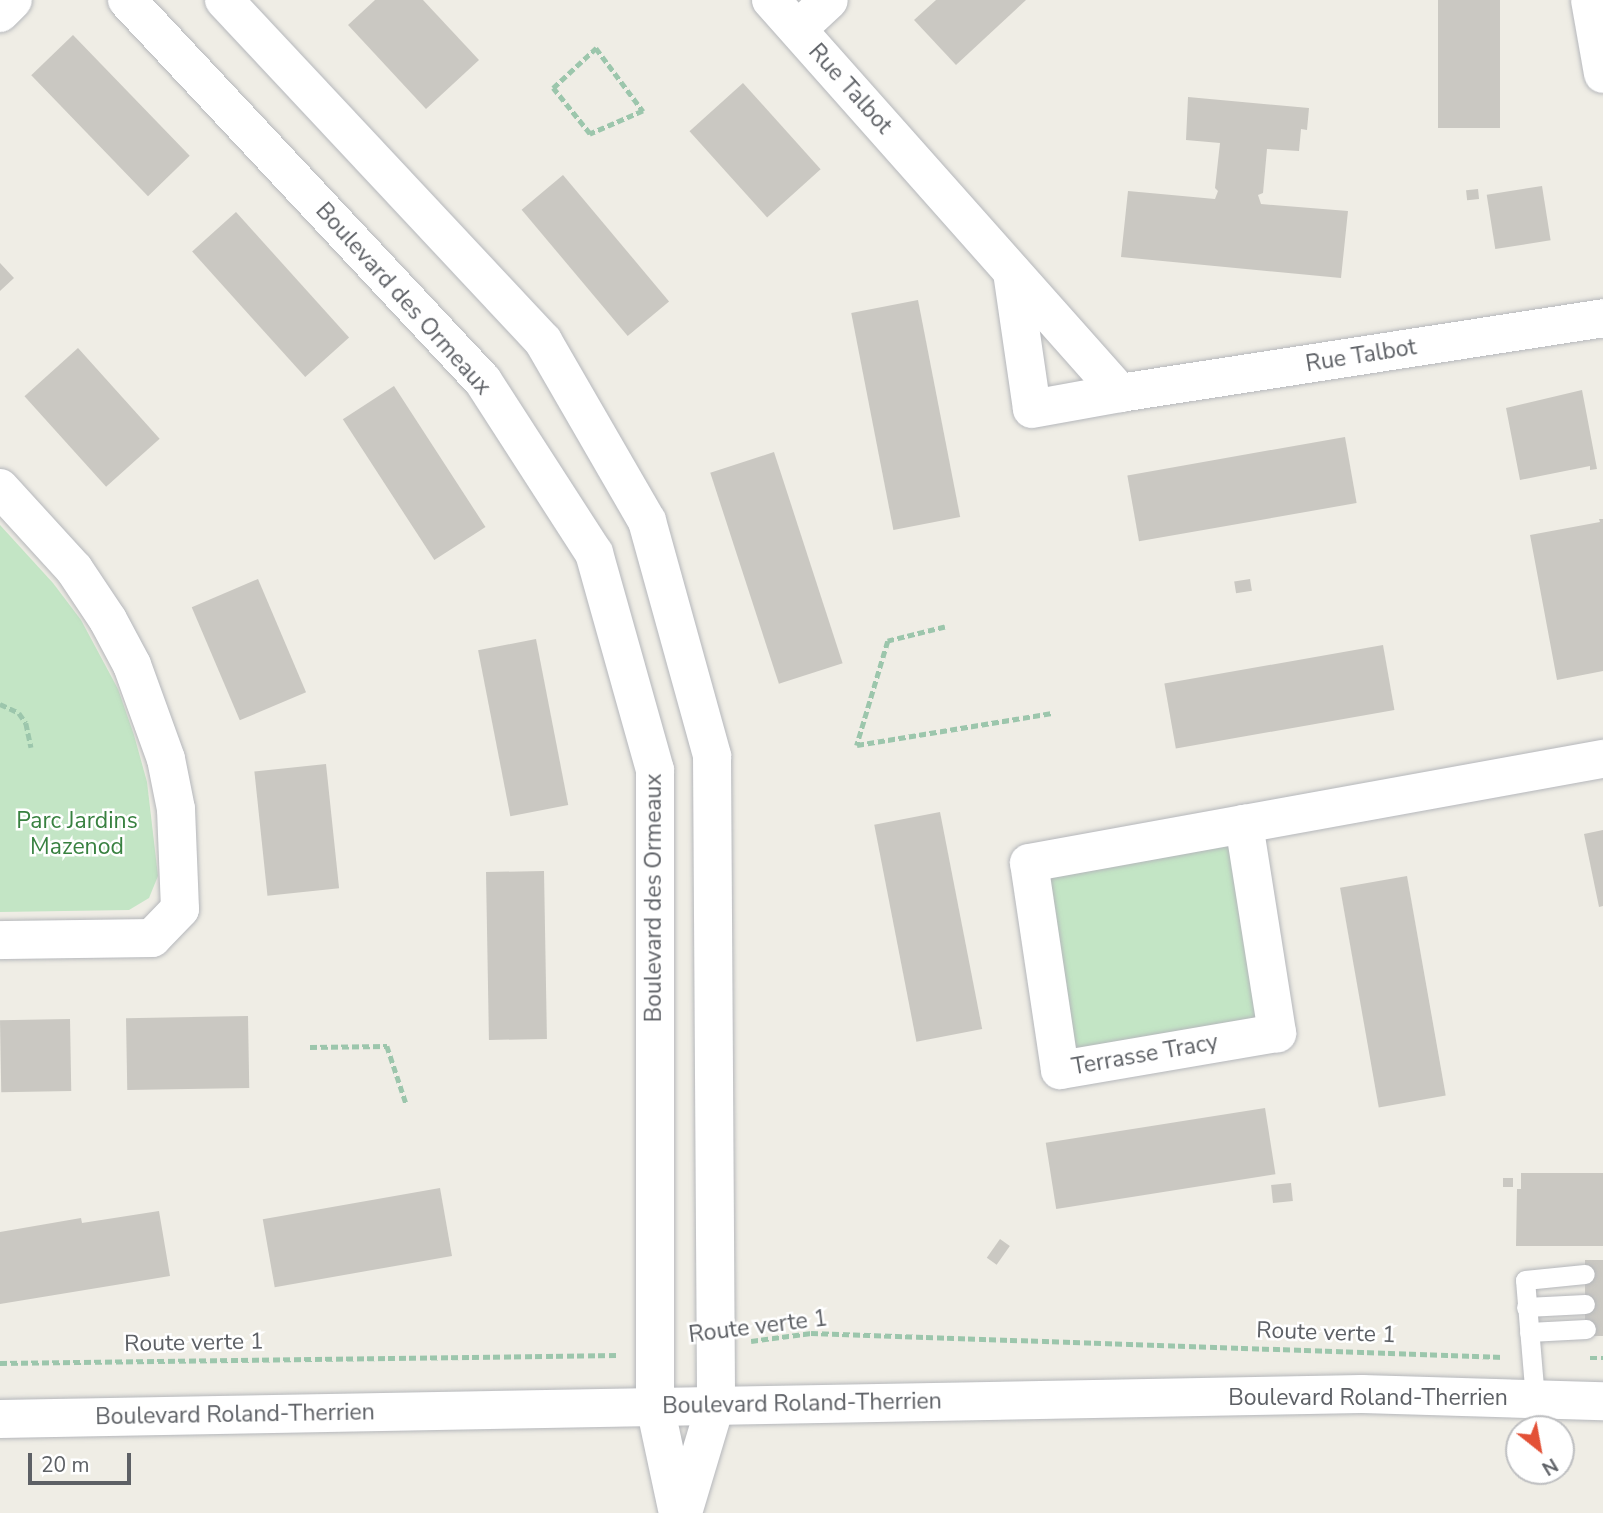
<!DOCTYPE html>
<style>
body{margin:0}
#map{position:relative;width:1603px;height:1513px;overflow:hidden;background:#efede5;font-family:"Nunito Sans",sans-serif}
div>[style]{position:absolute}
[style*='--x']{left:calc(var(--x)*1px);top:calc(var(--y)*1px);width:calc(var(--w)*1px);rotate:calc(var(--a)*1deg)}
.green>*{inset:0;background:#c3e5c5;transform-origin:0 0}
.building>*{inset:0;background:#cac8c2;transform-origin:0 0}
.path>*{height:4.5px;margin-top:-2.25px;transform-origin:0;background:repeating-linear-gradient(90deg,#9cc6ac 0 7px,transparent 0 10.5px)}
.roads{filter:drop-shadow(0 0 2px #b5b7bb) drop-shadow(0 0 2px #b5b7bb)}
.service>*{height:19px;margin:-9.5px;padding:0 9.5px;transform-origin:9.5px;border-radius:9.5px;background:#fff}
.minor>*{height:38px;margin:-19px;padding:0 19px;transform-origin:19px;border-radius:19px;background:#fff}
.tertiary>*{height:38px;margin:-19px;padding:0 19px;transform-origin:19px;border-radius:19px;background:#fff}
.secondary>*{height:38px;margin:-19px;padding:0 19px;transform-origin:19px;border-radius:19px;background:#fff}
span{translate:-50% -50%;white-space:nowrap;text-align:center;line-height:1.15;-webkit-text-stroke:5px #fff;paint-order:stroke}
.street-label{font-size:23px;color:#5d6065}
.park-label{font-size:23px;color:#388140}
.north{position:absolute;left:1505px;top:1415px;width:70px;height:70px;box-sizing:border-box;background:#fff;border:2px solid #bebfc1;border-radius:50%;rotate:149deg;font-size:19px;font-weight:700;line-height:28px;text-align:center;color:#5d6065}
.north::after{content:'';display:block;margin:auto;width:24px;height:32px;background:#e35137;clip-path:polygon(50% 0,100% 100%,50% 72%,0 100%)}
.scale{position:absolute;left:28px;top:1453px;width:103px;height:32px;box-sizing:border-box;border:4px solid #5d6065;border-top:0;padding-left:9px;font-size:21px;line-height:24px;white-space:nowrap;color:#5d6065;-webkit-text-stroke:5px #fff;paint-order:stroke}
</style>
<div id="map">
<div class="green">
<div style="clip-path:polygon(0 525px,53px 583px,81px 620px,118px 689px,134px 735px,147px 782px,158px 876px,149px 898px,129px 910px,0 912px)"></div>
<div style="left:1236px;top:835px;width:192px;height:198px;rotate:81deg"></div>
</div>
<div class="building">
<div style="clip-path:polygon(375px 0,423px 0,479px 60px,426px 109px,348px 25px)"></div>
<div style="clip-path:polygon(936px 0,1026px 0,956px 65px,914px 20px)"></div>
<div style="left:1438px;top:0;width:62px;height:128px"></div>
<div style="left:73px;top:35px;width:168px;height:58px;rotate:46deg"></div>
<div style="left:743px;top:83px;width:116px;height:72px;rotate:48deg"></div>
<div style="clip-path:polygon(1188px 97px,1309px 108px,1307px 130px,1301px 129px,1299px 151px,1267px 149px,1263px 193px,1258px 195px,1261px 204px,1348px 211px,1341px 278px,1121px 257px,1128px 191px,1215px 199px,1218px 191px,1215px 188px,1220px 143px,1186px 140px)"></div>
<div style="left:563px;top:175px;width:165px;height:54px;rotate:50deg"></div>
<div style="left:1542px;top:186px;width:55px;height:56px;rotate:81deg"></div>
<div style="left:1478px;top:189px;width:10px;height:12px;rotate:84deg"></div>
<div style="left:236px;top:212px;width:169px;height:59px;rotate:48deg"></div>
<div style="clip-path:polygon(0 263px,14px 278px,0 291px)"></div>
<div style="left:918px;top:300px;width:221px;height:68px;rotate:79deg"></div>
<div style="left:78px;top:348px;width:122px;height:72px;rotate:48deg"></div>
<div style="left:394px;top:386px;width:168px;height:61px;rotate:57deg"></div>
<div style="clip-path:polygon(1582px 390px,1597px 469px,1590px 470px,1590px 466px,1520px 480px,1506px 408px)"></div>
<div style="left:1345px;top:437px;width:67px;height:221px;rotate:80deg"></div>
<div style="left:774px;top:452px;width:222px;height:67px;rotate:72deg"></div>
<div style="clip-path:polygon(1599px 519px,1603px 519px,1603px 671px,1557px 680px,1530px 535px,1600px 522px)"></div>
<div style="left:258px;top:579px;width:123px;height:72px;rotate:67deg"></div>
<div style="left:1250px;top:579px;width:12px;height:16px;rotate:81deg"></div>
<div style="left:536px;top:639px;width:169px;height:59px;rotate:79deg"></div>
<div style="left:1383px;top:645px;width:66px;height:222px;rotate:80deg"></div>
<div style="left:326px;top:764px;width:125px;height:72px;rotate:84deg"></div>
<div style="left:940px;top:812px;width:221px;height:67px;rotate:79deg"></div>
<div style="clip-path:polygon(1603px 830px,1603px 906px,1599px 907px,1584px 834px)"></div>
<div style="left:544px;top:871px;width:168px;height:58px;rotate:89deg"></div>
<div style="left:1407px;top:876px;width:223px;height:68px;rotate:80deg"></div>
<div style="left:248px;top:1016px;width:72px;height:122px;rotate:89deg"></div>
<div style="left:70px;top:1019px;width:72px;height:70px;rotate:89deg"></div>
<div style="left:1265px;top:1108px;width:67px;height:222px;rotate:81deg"></div>
<div style="clip-path:polygon(1521px 1173px,1603px 1173px,1603px 1246px,1516px 1246px,1517px 1189px,1521px 1189px)"></div>
<div style="left:1503px;top:1178px;width:10px;height:9px"></div>
<div style="left:1291px;top:1183px;width:18px;height:20px;rotate:84deg"></div>
<div style="left:440px;top:1188px;width:69px;height:180px;rotate:80deg"></div>
<div style="clip-path:polygon(159px 1211px,170px 1276px,0 1304px,0 1232px,81px 1218px,82px 1223px)"></div>
<div style="left:1000px;top:1239px;width:12px;height:23px;rotate:35deg"></div>
<div style="left:1585px;top:1260px;width:18px;height:76px"></div>
</div>
<div class="path">
<div style="--x:596;--y:48;--w:79;--a:53.3"></div>
<div style="--x:643;--y:111;--w:58;--a:156.5"></div>
<div style="--x:590;--y:134;--w:59;--a:-128.8"></div>
<div style="--x:553;--y:88;--w:59;--a:-42.9"></div>
<div style="--x:945;--y:627;--w:59;--a:166.2"></div>
<div style="--x:888;--y:641;--w:109;--a:106.6"></div>
<div style="--x:857;--y:745;--w:199;--a:-9.3"></div>
<div style="--x:0;--y:704;--w:21;--a:25"></div>
<div style="--x:19;--y:713;--w:12;--a:55"></div>
<div style="--x:26;--y:723;--w:25;--a:78"></div>
<div style="--x:310;--y:1047;--w:77;--a:-0.7"></div>
<div style="--x:387;--y:1046;--w:60;--a:71.6"></div>
<div style="--x:751;--y:1341;--w:61;--a:-7.6"></div>
<div style="--x:811;--y:1333;--w:693;--a:1.98"></div>
<div style="--x:1590;--y:1358;--w:13;--a:0"></div>
<div style="--x:0;--y:1363;--w:618;--a:-0.74"></div>
</div>
<div class="roads">
<div class="service">
<div style="--x:1526;--y:1307;--w:59;--a:-2.9"></div>
<div style="--x:1529;--y:1332;--w:57;--a:-3"></div>
<div style="--x:1535;--y:1399;--w:119;--a:-94.8"></div>
<div style="--x:1525;--y:1280;--w:60;--a:-5.7"></div>
</div>
<div class="minor">
<div style="--x:771;--y:0;--w:526;--a:48.39"></div>
<div style="--x:1120;--y:393;--w:489;--a:-8.8"></div>
<div style="--x:1590;--y:0;--w:75;--a:80"></div>
<div style="--x:0;--y:13;--w:18;--a:-45"></div>
<div style="--x:798;--y:29;--w:42;--a:-43.1"></div>
<div style="--x:1012;--y:272;--w:138;--a:81.7"></div>
<div style="--x:1032;--y:409;--w:89;--a:-10.3"></div>
<div style="--x:0;--y:488;--w:110;--a:47.6"></div>
<div style="--x:74;--y:569;--w:61;--a:56.3"></div>
<div style="--x:108;--y:620;--w:51;--a:61.9"></div>
<div style="--x:132;--y:665;--w:100;--a:70.1"></div>
<div style="--x:166;--y:759;--w:51;--a:78.7"></div>
<div style="--x:176;--y:809;--w:100;--a:87.7"></div>
<div style="--x:180;--y:909;--w:40;--a:134"></div>
<div style="--x:152;--y:938;--w:152;--a:179.2"></div>
<div style="--x:1244;--y:824;--w:212;--a:81"></div>
<div style="--x:1277;--y:1033;--w:220;--a:170.3"></div>
<div style="--x:1060;--y:1070;--w:209;--a:-98.5"></div>
<div style="--x:1029;--y:863;--w:219;--a:-10.3"></div>
<div style="--x:1244;--y:824;--w:365;--a:-10.3"></div>
</div>
<div class="tertiary">
<div style="--x:127;--y:0;--w:521;--a:46.94"></div>
<div style="--x:483;--y:381;--w:205;--a:57.2"></div>
<div style="--x:594;--y:553;--w:225;--a:74.3"></div>
<div style="--x:655;--y:770;--w:636;--a:90"></div>
<div style="--x:655;--y:1406;--w:109;--a:77.9"></div>
<div style="--x:224;--y:0;--w:467;--a:46.9"></div>
<div style="--x:543;--y:341;--w:208;--a:60"></div>
<div style="--x:647;--y:521;--w:244;--a:74.5"></div>
<div style="--x:712;--y:756;--w:637;--a:89.64"></div>
<div style="--x:716;--y:1393;--w:13;--a:94"></div>
<div style="--x:715;--y:1406;--w:112;--a:106.7"></div>
</div>
<div class="secondary">
<div style="--x:0;--y:1419;--w:1362;--a:-1.05"></div>
<div style="--x:1362;--y:1394;--w:241;--a:1.7"></div>
</div>
</div>
<div class="street-label">
<span style="left:850px;top:89px;rotate:48deg">Rue Talbot</span>
<span style="left:403px;top:299px;rotate:48deg">Boulevard des Ormeaux</span>
<span style="left:1361px;top:356px;rotate:-9deg">Rue Talbot</span>
<span style="left:654px;top:898px;rotate:-90deg">Boulevard des Ormeaux</span>
<span style="left:1145px;top:1055px;rotate:-10deg">Terrasse Tracy</span>
<span style="left:758px;top:1327px;rotate:-7deg">Route verte 1</span>
<span style="left:1326px;top:1333px;rotate:2deg">Route verte 1</span>
<span style="left:194px;top:1343px;rotate:-1deg">Route verte 1</span>
<span style="left:1368px;top:1398px">Boulevard Roland-Therrien</span>
<span style="left:802px;top:1404px;rotate:-1deg">Boulevard Roland-Therrien</span>
<span style="left:235px;top:1415px;rotate:-1deg">Boulevard Roland-Therrien</span>
</div>
<div class="park-label">
<span style="left:77px;top:834px">Parc Jardins<br>Mazenod</span>
</div>
<div class="north">N</div>
<div class="scale">20 m</div>
</div>
